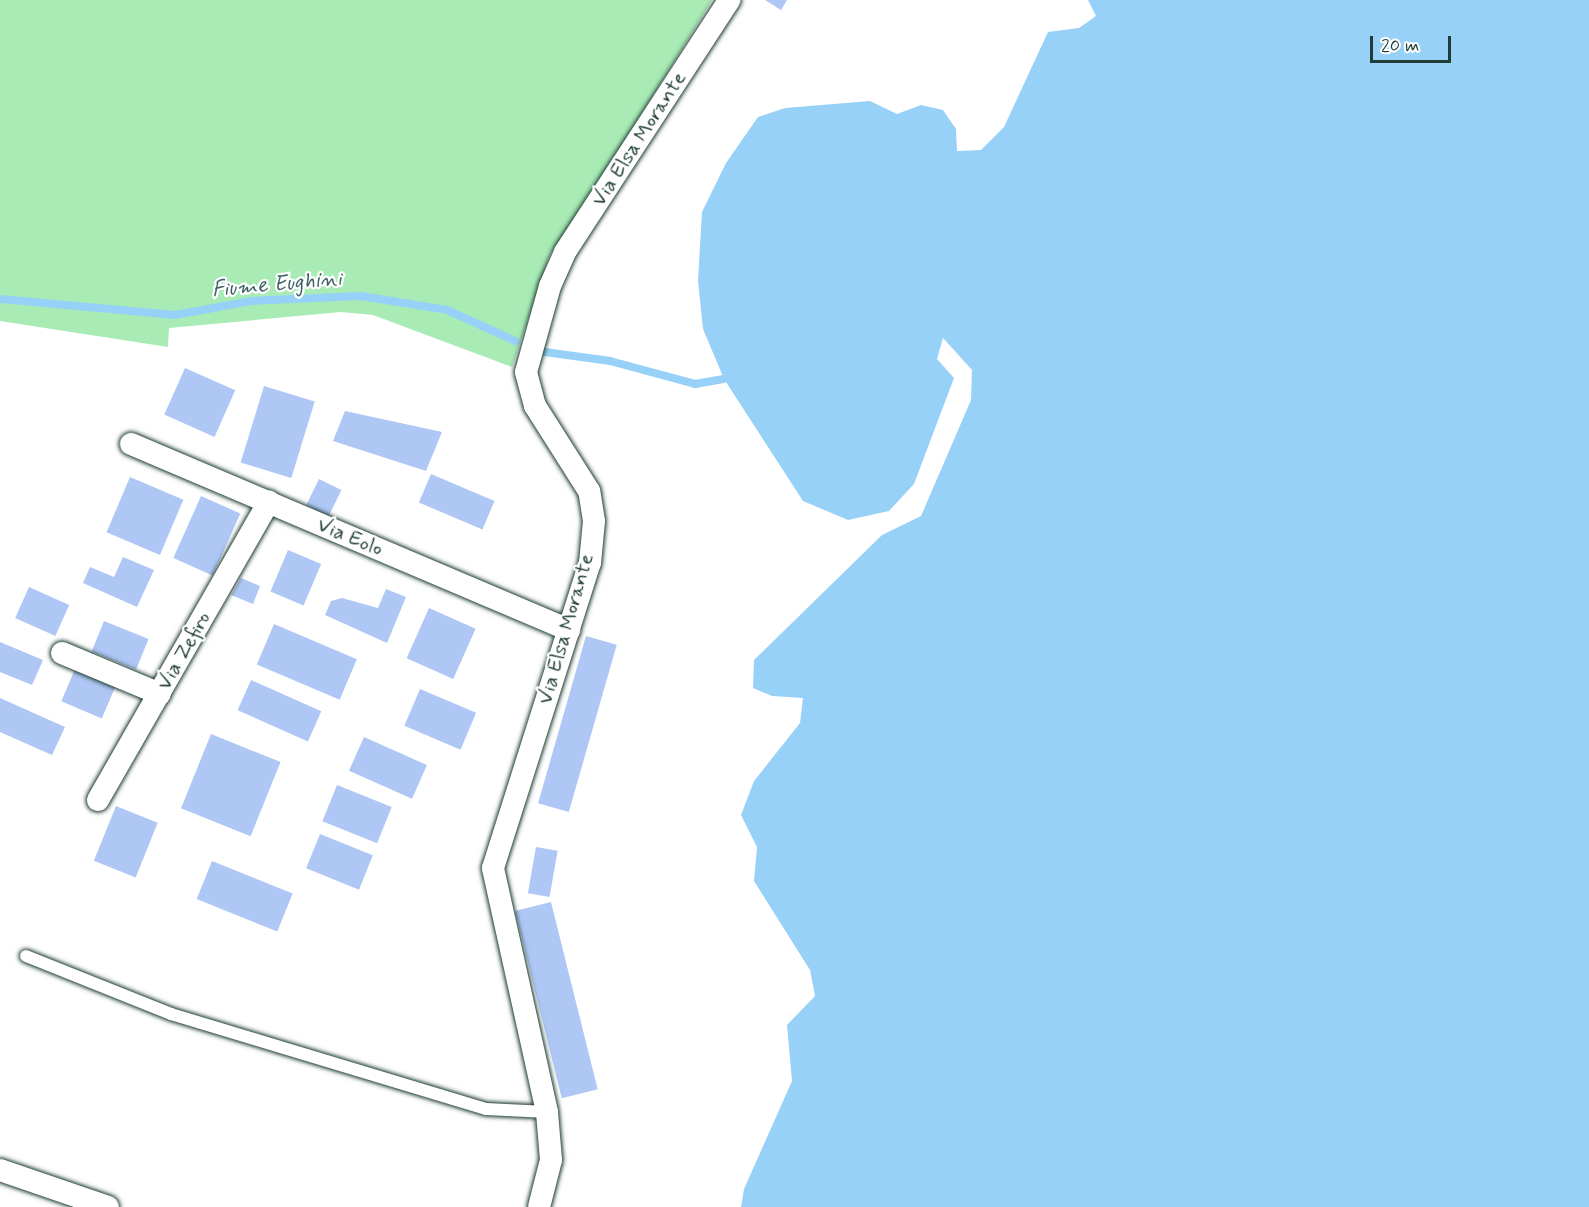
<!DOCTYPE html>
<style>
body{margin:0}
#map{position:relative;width:1589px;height:1207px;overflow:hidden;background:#fff;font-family:Mynerve,sans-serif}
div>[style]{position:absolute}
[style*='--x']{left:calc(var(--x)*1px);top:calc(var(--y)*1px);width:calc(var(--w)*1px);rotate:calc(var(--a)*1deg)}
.green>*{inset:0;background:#a8ebb5}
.water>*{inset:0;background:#98d1f8}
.stream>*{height:8px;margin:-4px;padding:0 4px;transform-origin:4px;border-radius:4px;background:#98d1f8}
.building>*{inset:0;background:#afc7f5;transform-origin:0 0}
.roads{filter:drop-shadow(0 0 2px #1f3d34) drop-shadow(0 0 2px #1f3d34)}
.service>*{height:12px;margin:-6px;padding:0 6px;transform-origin:6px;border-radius:6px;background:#fff}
.minor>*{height:22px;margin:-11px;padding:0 11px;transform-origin:11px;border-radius:11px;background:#fff}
span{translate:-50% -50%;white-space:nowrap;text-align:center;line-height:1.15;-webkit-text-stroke:4.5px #fff;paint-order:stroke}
.street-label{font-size:21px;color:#1f3d34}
.water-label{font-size:22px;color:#3d6265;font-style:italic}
.scale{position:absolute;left:1370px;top:36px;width:81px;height:27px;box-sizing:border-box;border:3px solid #1f3d34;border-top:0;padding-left:8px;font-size:18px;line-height:21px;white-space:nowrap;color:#1f3d34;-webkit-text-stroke:4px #fff;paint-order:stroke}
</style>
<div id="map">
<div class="green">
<div style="clip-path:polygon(0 0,712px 0,599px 183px,550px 254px,512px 367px,373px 315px,341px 312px,169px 328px,168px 347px,0 321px)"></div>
</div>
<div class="water">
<div style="clip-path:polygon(1088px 0,1589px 0,1589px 1207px,741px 1207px,744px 1189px,792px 1081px,787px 1025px,815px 996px,810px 970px,754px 881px,757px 847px,741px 815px,754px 781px,800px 723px,803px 698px,772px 696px,753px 688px,754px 660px,882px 535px,921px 516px,971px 400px,972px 370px,943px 338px,937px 359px,954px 378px,914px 484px,889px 511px,848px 520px,803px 501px,724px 379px,703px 329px,698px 281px,702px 212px,726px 163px,758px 117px,785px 108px,870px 101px,897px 114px,921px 105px,943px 110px,956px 129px,957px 151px,981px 150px,1004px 127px,1048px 32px,1079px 28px,1096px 16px)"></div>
</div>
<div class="stream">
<div style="--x:0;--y:299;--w:176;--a:5.2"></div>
<div style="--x:175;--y:315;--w:77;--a:-10.4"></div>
<div style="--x:251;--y:301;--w:110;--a:-2.6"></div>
<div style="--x:361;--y:296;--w:87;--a:9.2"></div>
<div style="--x:447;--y:310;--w:75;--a:24.5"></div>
<div style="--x:545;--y:352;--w:66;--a:7.9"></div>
<div style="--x:610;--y:361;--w:88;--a:15.1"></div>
<div style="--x:695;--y:384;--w:29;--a:-10"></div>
</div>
<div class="building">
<div style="clip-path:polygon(765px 0,787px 0,781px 10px)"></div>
<div style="left:185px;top:368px;width:55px;height:51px;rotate:24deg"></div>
<div style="left:264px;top:386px;width:53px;height:80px;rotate:17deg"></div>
<div style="clip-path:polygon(345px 411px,442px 432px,426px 471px,333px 441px)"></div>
<div style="left:431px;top:474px;width:69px;height:31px;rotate:23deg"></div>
<div style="left:130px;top:477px;width:58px;height:60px;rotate:23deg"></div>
<div style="left:319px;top:479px;width:25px;height:29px;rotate:26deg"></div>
<div style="left:201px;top:496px;width:43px;height:68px;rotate:24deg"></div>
<div style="left:288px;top:550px;width:36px;height:45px;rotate:23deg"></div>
<div style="clip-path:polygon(123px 557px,154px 570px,137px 607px,83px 583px,90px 567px,114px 577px)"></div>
<div style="clip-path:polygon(241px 578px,260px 586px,253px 604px,231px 595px)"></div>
<div style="left:29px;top:587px;width:44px;height:34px;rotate:24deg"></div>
<div style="clip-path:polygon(386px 589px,406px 597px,387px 643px,325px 615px,331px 601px,342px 598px,378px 608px)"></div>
<div style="left:429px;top:608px;width:51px;height:55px;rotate:24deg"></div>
<div style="left:104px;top:621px;width:48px;height:33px;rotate:22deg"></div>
<div style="left:274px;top:624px;width:90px;height:44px;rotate:23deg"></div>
<div style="left:586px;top:636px;width:32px;height:174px;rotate:16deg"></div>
<div style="clip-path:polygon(0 642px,43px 660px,32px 685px,0 672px)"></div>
<div style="left:75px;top:669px;width:44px;height:35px;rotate:23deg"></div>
<div style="left:251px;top:680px;width:77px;height:33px;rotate:24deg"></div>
<div style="left:420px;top:689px;width:61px;height:40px;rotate:23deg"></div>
<div style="clip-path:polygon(0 698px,65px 727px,52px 755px,0 732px)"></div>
<div style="left:211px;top:734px;width:75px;height:80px;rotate:22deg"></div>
<div style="left:364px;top:737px;width:69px;height:37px;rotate:24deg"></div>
<div style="left:337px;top:785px;width:59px;height:39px;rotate:22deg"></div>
<div style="left:116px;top:806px;width:45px;height:59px;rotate:22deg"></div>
<div style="left:320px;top:834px;width:57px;height:37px;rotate:22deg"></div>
<div style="left:536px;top:847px;width:22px;height:47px;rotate:10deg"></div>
<div style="left:212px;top:861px;width:87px;height:41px;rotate:22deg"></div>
<div style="left:551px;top:902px;width:193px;height:37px;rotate:76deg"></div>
</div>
<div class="roads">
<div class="service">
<div style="--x:26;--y:956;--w:156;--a:21.8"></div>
<div style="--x:171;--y:1014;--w:329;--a:16.8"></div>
<div style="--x:486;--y:1109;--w:61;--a:2.8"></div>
</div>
<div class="minor">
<div style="--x:131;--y:444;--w:476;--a:23"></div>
<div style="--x:62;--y:653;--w:106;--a:22.7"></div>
<div style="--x:98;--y:800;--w:344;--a:-60.2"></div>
<div style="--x:0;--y:1170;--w:114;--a:18.9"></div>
<div style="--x:539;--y:1207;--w:49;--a:-75.7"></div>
<div style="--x:551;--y:1160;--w:48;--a:-94.8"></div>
<div style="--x:547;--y:1112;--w:250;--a:-102.5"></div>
<div style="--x:493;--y:868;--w:320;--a:-72.4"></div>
<div style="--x:590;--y:563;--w:42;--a:-84.6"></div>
<div style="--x:594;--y:521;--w:30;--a:-99"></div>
<div style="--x:589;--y:491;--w:101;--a:-122.4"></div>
<div style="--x:535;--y:406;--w:35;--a:-105"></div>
<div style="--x:526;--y:372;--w:89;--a:-74.4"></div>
<div style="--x:550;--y:286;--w:37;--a:-66"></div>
<div style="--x:565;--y:252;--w:301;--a:-56.9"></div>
</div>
</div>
<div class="street-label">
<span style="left:639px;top:139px;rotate:-57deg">Via Elsa Morante</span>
<span style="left:350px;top:537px;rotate:23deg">Via Eolo</span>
<span style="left:566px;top:629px;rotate:-74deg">Via Elsa Morante</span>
<span style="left:184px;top:651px;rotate:-60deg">Via Zefiro</span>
</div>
<div class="water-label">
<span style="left:277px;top:285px;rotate:-5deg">Fiume Eughini</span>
</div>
<div class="scale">20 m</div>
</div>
